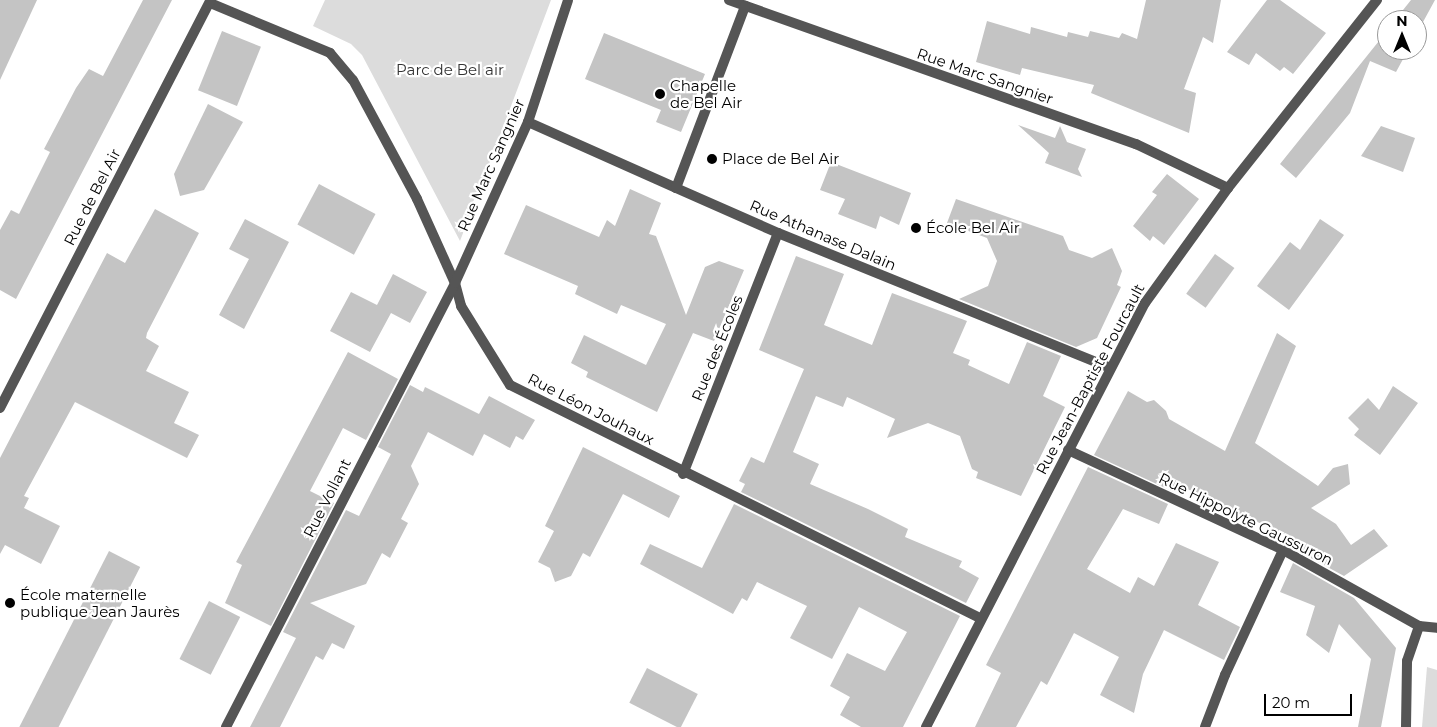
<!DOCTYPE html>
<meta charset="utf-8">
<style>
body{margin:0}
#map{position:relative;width:1437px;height:727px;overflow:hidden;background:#fff;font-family:Montserrat,sans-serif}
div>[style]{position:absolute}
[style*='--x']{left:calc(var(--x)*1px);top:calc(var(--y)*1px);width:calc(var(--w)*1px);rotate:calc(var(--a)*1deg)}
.green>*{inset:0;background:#dcdcdc}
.building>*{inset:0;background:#c4c4c4;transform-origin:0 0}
.service>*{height:10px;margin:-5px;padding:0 5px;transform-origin:5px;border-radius:5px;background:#555}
.pedestrian>*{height:10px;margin:-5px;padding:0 5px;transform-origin:5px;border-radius:5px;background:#555}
.minor>*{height:10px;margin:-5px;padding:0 5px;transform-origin:5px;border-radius:5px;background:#555}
.dots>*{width:14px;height:14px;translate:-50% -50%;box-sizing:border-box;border:2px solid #fff;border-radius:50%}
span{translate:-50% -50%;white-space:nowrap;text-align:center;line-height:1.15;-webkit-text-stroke:4.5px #fff;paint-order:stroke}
.park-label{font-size:15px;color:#333}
.street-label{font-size:15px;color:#000}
.poi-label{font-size:15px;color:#000}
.left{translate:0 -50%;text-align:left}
.north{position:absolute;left:1377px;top:10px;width:50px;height:50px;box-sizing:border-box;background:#fff;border:1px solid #999;border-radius:50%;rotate:0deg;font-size:14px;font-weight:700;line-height:20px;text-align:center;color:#000}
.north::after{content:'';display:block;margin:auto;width:18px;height:22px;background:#000;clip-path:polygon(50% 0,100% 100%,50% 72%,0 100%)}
.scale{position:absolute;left:1264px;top:694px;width:88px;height:22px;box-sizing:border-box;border:2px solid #000;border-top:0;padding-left:6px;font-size:15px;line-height:18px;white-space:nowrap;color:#000;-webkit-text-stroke:4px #fff;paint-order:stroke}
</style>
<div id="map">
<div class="green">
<div style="clip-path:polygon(325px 0,551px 0,460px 241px,362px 55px,351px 44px,313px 26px)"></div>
<div style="clip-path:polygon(1427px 667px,1437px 670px,1437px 727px,1422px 727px)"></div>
</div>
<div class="building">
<div style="clip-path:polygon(0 0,37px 0,0 80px)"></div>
<div style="clip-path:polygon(143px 0,172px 0,16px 299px,0 290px,0 230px,11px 210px,19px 214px,50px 152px,44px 149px,76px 88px,89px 69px,103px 76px)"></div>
<div style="clip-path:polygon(1146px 0,1221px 0,1213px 43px,1203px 37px,1184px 89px,1196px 93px,1189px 133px,1091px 93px,1094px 85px,1022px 68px,1020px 75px,976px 62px,987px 21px,1030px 34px,1031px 27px,1067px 37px,1068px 32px,1088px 37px,1090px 31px,1119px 38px,1122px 33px,1137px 39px)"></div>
<div style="clip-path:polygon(1267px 0,1280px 0,1326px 33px,1293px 74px,1284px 67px,1280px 71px,1256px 53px,1249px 65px,1227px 52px)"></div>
<div style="clip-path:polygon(1411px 0,1435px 0,1417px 33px,1417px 20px,1395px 20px)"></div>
<div style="left:222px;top:31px;width:42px;height:64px;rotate:22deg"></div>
<div style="clip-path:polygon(1387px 31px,1387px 50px,1408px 50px,1396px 72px,1370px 61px,1350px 113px,1296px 178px,1280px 164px)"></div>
<div style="clip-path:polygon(604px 33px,705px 74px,681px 132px,656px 122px,661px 110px,585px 79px)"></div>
<div style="clip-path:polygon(208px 104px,243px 122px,204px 190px,180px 196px,174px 174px)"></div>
<div style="clip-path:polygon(1018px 125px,1055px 138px,1060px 126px,1067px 142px,1086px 149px,1078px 169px,1082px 177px,1045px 163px,1049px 153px)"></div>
<div style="clip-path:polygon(1381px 126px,1415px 138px,1403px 172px,1361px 156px)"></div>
<div style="clip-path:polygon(831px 162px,911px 193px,899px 225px,880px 216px,876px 229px,838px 214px,845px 199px,820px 190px)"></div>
<div style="clip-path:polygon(1167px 174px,1199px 199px,1164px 245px,1153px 236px,1150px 241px,1133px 226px,1157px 195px,1152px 192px)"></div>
<div style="left:319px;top:184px;width:64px;height:46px;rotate:28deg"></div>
<div style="clip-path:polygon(630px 189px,661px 203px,649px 234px,656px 236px,686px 315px,705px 267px,719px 261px,744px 270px,714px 341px,693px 333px,657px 412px,586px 377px,588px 372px,571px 363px,584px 335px,646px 365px,666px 324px,621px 305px,617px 314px,575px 294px,578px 286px,504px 254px,526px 205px,599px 237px,607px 220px,615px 226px)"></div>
<div style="clip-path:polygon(956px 199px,1063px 236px,1069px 250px,1092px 258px,1112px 248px,1122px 271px,1117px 285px,1121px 287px,1097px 338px,1076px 347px,959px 299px,988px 286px,997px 261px,987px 238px,947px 223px)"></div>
<div style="clip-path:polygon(155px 209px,199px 233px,147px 333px,146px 338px,159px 346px,146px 371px,189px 392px,174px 423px,199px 435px,187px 458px,75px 402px,24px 496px,29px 498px,24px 508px,60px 526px,41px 564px,5px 545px,0 554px,0 458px,107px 253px,125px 263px)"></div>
<div style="clip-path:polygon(245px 219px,289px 242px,244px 329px,219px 315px,249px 259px,229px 249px)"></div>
<div style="clip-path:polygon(1320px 219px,1344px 235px,1289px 310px,1257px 286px,1290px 242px,1300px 250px)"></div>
<div style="left:1215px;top:254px;width:24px;height:49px;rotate:36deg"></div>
<div style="clip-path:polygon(796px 256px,844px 274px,824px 325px,872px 345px,892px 293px,967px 321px,953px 353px,970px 360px,968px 365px,1009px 384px,1027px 342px,1061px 356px,1043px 396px,1065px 407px,1021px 496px,976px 478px,978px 472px,972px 469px,960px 436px,928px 423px,887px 438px,895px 419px,847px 397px,843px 407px,816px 396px,793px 452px,819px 464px,810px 484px,868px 509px,908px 529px,905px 537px,962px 561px,959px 567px,979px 578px,966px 603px,741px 492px,745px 484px,739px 481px,751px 457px,764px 463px,804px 369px,759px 350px)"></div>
<div style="clip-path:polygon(393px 274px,427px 292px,410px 323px,391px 313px,370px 352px,330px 331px,351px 292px,377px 305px)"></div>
<div style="clip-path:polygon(1277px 333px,1296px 346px,1255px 443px,1318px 486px,1333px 468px,1348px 464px,1350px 484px,1311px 508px,1336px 524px,1351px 545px,1374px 529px,1388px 546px,1344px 576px,1298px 551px,1302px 542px,1177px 486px,1174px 492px,1094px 455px,1128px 391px,1147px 402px,1154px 400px,1166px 411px,1169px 419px,1225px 451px)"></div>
<div style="clip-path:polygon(348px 352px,398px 379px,366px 440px,343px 428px,310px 491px,334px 503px,271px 626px,225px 603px,242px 565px,236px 562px)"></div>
<div style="clip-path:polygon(410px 385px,423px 392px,425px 387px,479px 414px,489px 396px,535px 420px,523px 440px,516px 436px,510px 448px,484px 434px,473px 456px,428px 432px,411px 466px,419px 484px,401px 519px,408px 523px,390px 558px,382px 553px,366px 584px,310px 603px,355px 626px,344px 649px,332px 643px,323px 660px,316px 656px,280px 727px,250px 727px,296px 638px,283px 632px,346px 510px,359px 516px,391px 454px,378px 447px)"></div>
<div style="clip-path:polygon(1393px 386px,1418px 403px,1380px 455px,1354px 435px,1359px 429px,1348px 418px,1368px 398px,1379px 410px)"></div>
<div style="clip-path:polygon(583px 447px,680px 496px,669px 518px,623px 494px,590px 557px,583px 553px,571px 576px,555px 582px,550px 568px,538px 562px,554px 531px,545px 526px)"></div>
<div style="clip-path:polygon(1088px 467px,1168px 504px,1159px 524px,1123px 509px,1087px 569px,1130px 593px,1138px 577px,1154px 586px,1176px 543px,1219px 562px,1198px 605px,1240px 627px,1224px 660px,1164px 630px,1143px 674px,1134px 713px,1100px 695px,1119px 657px,1074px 633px,1047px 685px,1041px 681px,1016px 727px,975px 727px,1001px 673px,986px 665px)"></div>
<div style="clip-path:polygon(734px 504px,960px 616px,903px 727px,861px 727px,840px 715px,850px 697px,830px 686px,847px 653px,885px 671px,907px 632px,859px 607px,832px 659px,790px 638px,807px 606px,757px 582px,747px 601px,742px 598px,733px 614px,640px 564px,650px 544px,702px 568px)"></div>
<div style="left:109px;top:551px;width:35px;height:198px;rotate:27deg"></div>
<div style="clip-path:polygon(1293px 563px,1354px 598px,1396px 648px,1381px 727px,1358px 727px,1371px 659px,1339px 624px,1329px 653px,1306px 635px,1315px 606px,1280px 592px)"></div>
<div style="left:209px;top:601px;width:35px;height:65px;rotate:27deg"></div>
<div style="left:647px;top:668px;width:57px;height:39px;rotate:27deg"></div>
</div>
<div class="service">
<div style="--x:778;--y:233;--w:358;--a:22.1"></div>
<div style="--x:1205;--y:727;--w:56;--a:-69"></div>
<div style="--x:1225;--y:675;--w:138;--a:-65.1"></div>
</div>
<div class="pedestrian">
<div style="--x:676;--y:188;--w:111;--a:23.8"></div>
</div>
<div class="minor">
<div style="--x:729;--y:0;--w:432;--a:19.5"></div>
<div style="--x:1136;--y:144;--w:102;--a:25.6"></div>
<div style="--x:210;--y:3;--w:130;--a:22.6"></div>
<div style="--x:330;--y:53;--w:35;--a:50"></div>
<div style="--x:353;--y:80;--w:135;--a:61.7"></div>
<div style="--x:417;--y:199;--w:92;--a:65.7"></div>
<div style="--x:455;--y:283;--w:24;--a:75"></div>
<div style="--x:461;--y:306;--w:93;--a:58.2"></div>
<div style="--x:510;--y:385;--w:525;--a:26.37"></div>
<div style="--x:528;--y:122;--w:162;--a:24"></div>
<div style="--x:676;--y:188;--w:195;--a:-69.2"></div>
<div style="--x:0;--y:408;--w:459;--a:-62.7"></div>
<div style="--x:1068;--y:450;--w:237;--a:24.9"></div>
<div style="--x:1283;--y:550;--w:156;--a:29.2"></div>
<div style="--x:1419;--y:626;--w:18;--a:6"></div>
<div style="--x:683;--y:474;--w:259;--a:-68.5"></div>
<div style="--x:226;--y:727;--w:500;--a:-62.7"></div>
<div style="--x:455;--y:283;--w:177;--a:-65.6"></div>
<div style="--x:528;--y:122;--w:128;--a:-71.8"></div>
<div style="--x:926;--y:727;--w:477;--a:-62.7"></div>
<div style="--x:1145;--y:303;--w:142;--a:-54.2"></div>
<div style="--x:1228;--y:188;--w:240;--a:-51.6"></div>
<div style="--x:1406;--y:727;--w:66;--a:-89.1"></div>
<div style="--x:1407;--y:661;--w:37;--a:-71"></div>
</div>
<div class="dots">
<div style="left:660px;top:94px;background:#000"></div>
<div style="left:712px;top:159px;background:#000"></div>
<div style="left:916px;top:228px;background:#000"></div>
<div style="left:10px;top:603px;background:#000"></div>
</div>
<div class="park-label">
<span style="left:450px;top:70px">Parc de Bel air</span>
</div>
<div class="street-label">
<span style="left:985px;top:76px;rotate:19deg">Rue Marc Sangnier</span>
<span style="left:491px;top:165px;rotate:-66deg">Rue Marc Sangnier</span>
<span style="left:92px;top:197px;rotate:-63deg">Rue de Bel Air</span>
<span style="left:823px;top:235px;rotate:23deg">Rue Athanase Dalain</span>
<span style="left:717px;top:348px;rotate:-68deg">Rue des Écoles</span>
<span style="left:1090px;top:379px;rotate:-62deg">Rue Jean-Baptiste Fourcault</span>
<span style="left:591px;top:409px;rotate:27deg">Rue Léon Jouhaux</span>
<span style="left:327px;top:498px;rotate:-63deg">Rue Vollant</span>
<span style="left:1246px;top:519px;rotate:26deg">Rue Hippolyte Gaussuron</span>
</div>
<div class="poi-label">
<span class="left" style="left:670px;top:94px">Chapelle<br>de Bel Air</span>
<span class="left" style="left:722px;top:159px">Place de Bel Air</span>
<span class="left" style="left:926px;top:228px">École Bel Air</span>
<span class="left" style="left:20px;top:603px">École maternelle<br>publique Jean Jaurès</span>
</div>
<div class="north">N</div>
<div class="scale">20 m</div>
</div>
